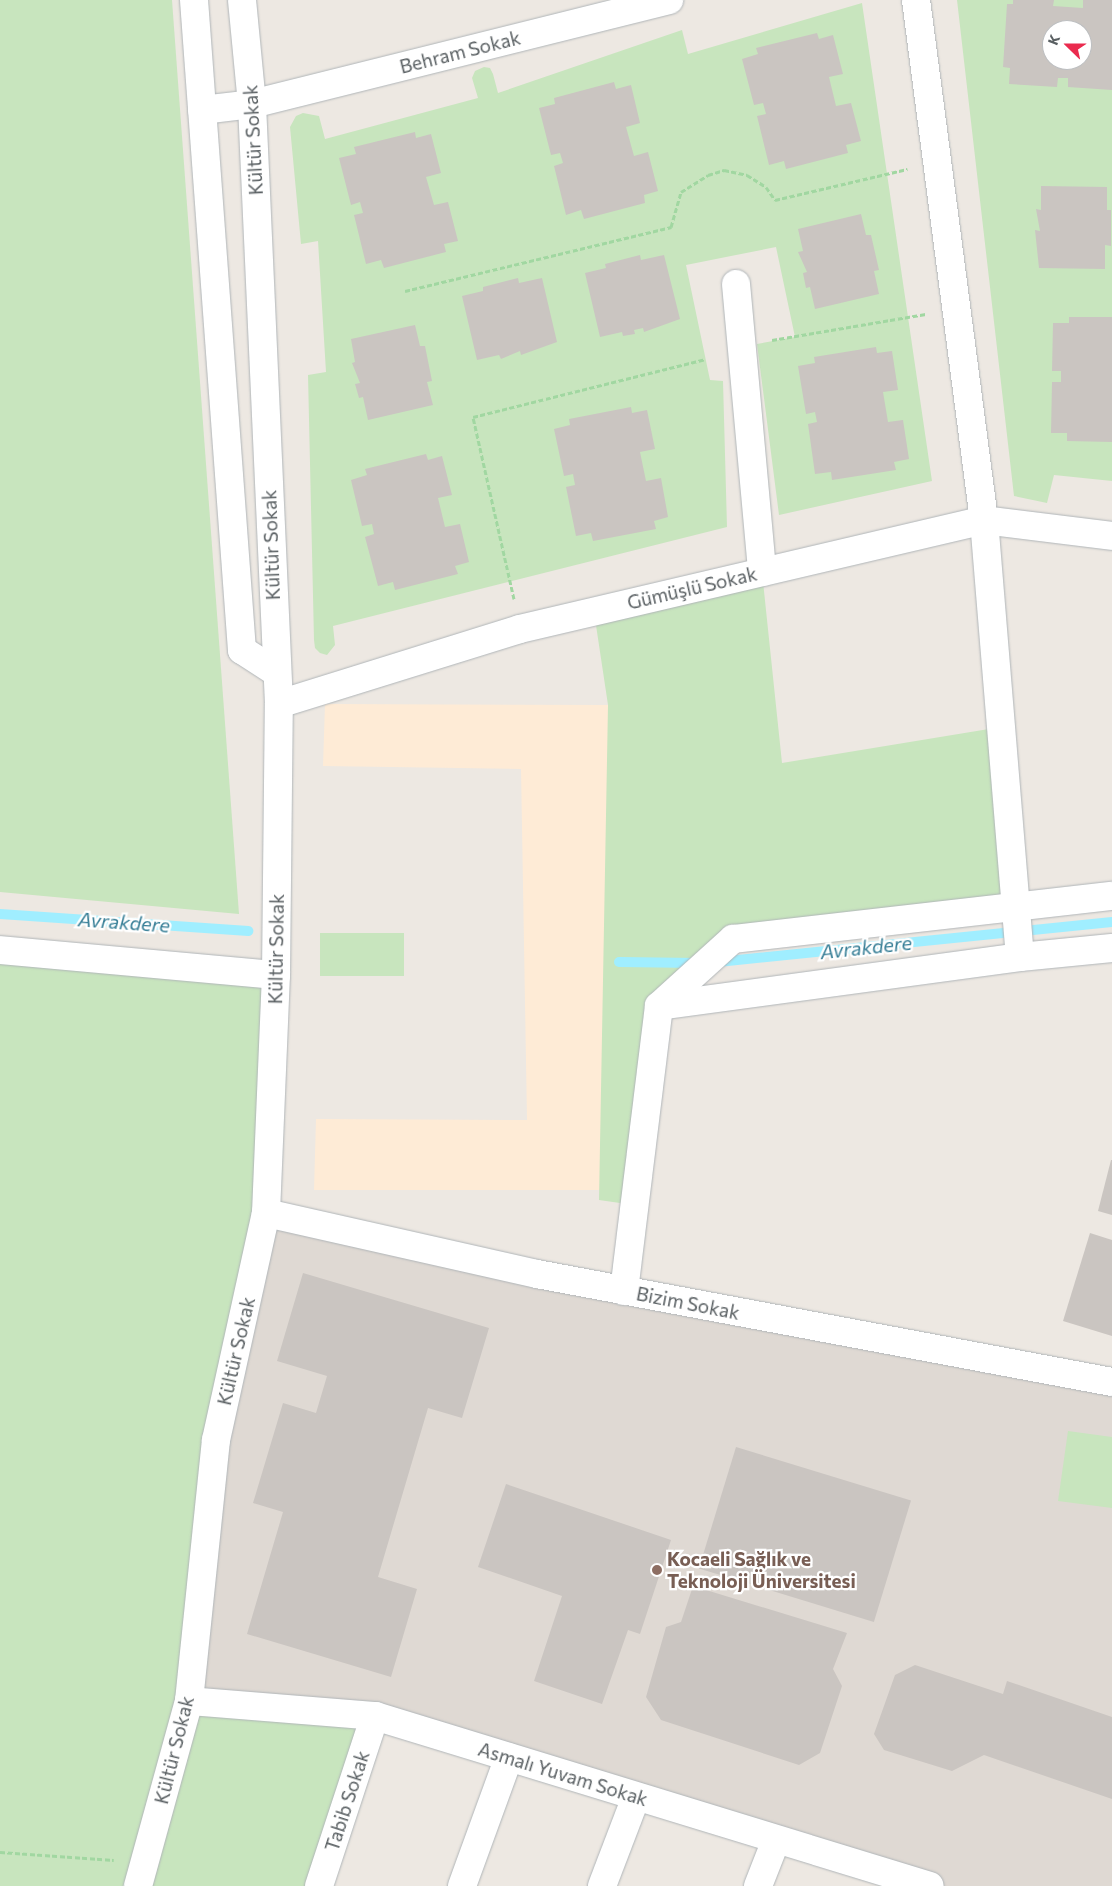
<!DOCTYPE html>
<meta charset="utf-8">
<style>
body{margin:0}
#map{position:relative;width:1112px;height:1886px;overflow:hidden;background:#ede8e2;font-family:Commissioner,sans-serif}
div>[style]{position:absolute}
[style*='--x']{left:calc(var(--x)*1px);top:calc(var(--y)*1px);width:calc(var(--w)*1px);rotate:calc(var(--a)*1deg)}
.commercial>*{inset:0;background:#feebd6}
.education>*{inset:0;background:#dfd9d3}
.green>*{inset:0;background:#c8e5be;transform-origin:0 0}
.stream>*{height:10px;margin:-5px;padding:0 5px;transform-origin:5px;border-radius:5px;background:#a0eeff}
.building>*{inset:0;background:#cac5c1;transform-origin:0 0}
.path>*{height:3px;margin-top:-1.5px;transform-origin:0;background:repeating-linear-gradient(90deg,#a1d7a1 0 5px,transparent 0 7.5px)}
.roads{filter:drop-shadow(0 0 1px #b0b5b8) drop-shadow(0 0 1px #b0b5b8)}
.minor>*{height:28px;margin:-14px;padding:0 14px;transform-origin:14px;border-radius:14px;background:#fff}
.dots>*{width:14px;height:14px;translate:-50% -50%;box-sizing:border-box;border:2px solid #fff;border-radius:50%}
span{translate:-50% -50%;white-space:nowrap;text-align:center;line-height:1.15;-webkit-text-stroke:4.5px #fff;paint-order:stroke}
.street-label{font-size:19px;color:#5a6063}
.education-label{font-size:19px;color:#785e54;font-weight:700}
.left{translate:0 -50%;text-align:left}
.water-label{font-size:20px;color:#367e96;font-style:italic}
.north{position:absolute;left:1042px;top:20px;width:50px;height:50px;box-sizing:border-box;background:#fff;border:1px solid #bdbfc1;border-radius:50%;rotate:292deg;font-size:14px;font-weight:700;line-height:20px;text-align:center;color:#5a6063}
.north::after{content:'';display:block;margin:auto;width:18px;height:22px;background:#ea2b4e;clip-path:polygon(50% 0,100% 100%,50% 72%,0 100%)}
</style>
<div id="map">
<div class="commercial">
<div style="clip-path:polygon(325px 704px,608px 705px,629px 1190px,314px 1190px,316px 1119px,527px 1120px,521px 769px,323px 766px)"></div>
</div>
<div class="education">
<div style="clip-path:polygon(266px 1213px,1112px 1382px,1112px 1886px,931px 1886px,375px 1716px,189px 1701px,216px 1440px)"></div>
</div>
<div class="green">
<div style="clip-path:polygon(0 0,172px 0,239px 914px,0 892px)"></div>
<div style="clip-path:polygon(evenodd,957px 0,1112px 0,1112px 481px,1054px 475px,1047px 503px,1014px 496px,957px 0,1052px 30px,1082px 30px,1082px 60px,1052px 60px,1052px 30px)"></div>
<div style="clip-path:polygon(862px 3px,932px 481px,779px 515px,757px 344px,795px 337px,776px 247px,686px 265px,710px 380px,723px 381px,727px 527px,333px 626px,335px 645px,327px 655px,320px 653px,315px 648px,314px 640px,308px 375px,326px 372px,318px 241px,301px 244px,290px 127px,296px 116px,303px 113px,319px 116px,325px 139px,478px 98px,472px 78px,475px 71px,484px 67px,490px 68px,493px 74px,498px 93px,682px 30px,688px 54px)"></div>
<div style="clip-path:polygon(762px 572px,782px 763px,1001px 727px,1016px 906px,733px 939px,659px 1006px,634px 1205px,599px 1200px,608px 705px,594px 612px)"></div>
<div style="left:320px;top:933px;width:84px;height:43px"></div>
<div style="clip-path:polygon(0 950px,276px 975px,266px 1213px,216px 1440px,189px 1700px,375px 1716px,319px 1886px,0 1886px)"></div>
<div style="clip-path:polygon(1068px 1431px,1112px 1437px,1112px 1508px,1058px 1501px)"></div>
</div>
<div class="stream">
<div style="--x:0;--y:914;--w:249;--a:3.9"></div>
<div style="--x:619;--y:962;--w:79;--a:0.7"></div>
<div style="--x:718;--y:962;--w:396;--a:-5.8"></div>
</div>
<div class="building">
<div style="clip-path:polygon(evenodd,1013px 0,1054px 0,1053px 6px,1083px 8px,1083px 0,1112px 0,1112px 90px,1068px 87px,1068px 78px,1058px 78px,1057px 87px,1009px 84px,1010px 68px,1003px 67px,1007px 4px,1013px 4px,1013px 0,1052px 30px,1082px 30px,1082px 60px,1052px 60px,1052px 30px)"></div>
<div style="clip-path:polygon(817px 33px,819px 39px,833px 35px,843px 74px,829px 77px,836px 106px,851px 103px,861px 141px,846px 145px,848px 153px,786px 169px,784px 161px,769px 165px,757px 116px,766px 114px,763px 103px,754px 105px,742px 59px,758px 54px,756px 48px)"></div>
<div style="clip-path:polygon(614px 82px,616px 89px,631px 85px,640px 123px,626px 127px,634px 156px,648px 152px,658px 191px,644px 195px,645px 203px,584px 219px,581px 210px,566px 215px,554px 166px,563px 163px,560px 153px,551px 155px,539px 108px,555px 104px,554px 98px)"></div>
<div style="clip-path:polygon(415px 132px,416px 138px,431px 134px,441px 173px,426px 177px,434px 205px,448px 202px,458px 241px,444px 244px,446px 252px,384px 268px,381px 260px,366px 264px,354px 215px,363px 213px,360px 202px,351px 205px,339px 158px,356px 154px,354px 147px)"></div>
<div style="clip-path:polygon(1041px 186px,1107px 187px,1107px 210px,1111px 210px,1111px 246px,1105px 245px,1105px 269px,1039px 268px,1035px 230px,1040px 231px,1036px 209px,1041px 210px)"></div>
<div style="clip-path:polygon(861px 214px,866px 235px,871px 235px,879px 270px,874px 271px,879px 294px,815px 309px,810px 287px,806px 288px,803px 273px,807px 272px,798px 252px,803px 251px,798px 229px)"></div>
<div style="clip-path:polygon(640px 255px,641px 260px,664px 255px,680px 319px,644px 332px,643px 328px,634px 330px,635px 334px,623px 336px,622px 332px,600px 337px,585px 273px,606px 268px,605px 264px)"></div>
<div style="clip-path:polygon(518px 278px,519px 283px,542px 278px,557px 342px,521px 355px,520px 351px,501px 359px,499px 355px,477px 360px,462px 296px,483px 291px,483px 287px)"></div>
<div style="clip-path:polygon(1069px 317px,1112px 317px,1112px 442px,1067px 441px,1067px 433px,1051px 433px,1052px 382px,1061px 382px,1061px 371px,1052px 371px,1053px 323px,1069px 323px)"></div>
<div style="clip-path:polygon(415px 325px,420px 346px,425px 346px,432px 381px,427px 382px,433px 405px,368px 420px,363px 397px,359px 398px,355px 384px,360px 383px,352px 363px,355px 362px,351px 339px)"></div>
<div style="clip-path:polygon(876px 347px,877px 353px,892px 351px,898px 390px,883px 392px,888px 422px,903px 420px,909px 459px,894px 462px,896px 470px,832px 480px,831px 472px,815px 474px,808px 424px,817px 422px,815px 412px,806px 414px,798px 366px,815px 363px,814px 357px)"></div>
<div style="clip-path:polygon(631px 407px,632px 413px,647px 410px,655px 449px,640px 452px,646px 481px,661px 478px,668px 517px,654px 521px,656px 529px,593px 541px,591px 533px,576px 536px,566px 487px,575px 485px,573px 474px,564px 476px,554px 429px,570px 425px,569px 419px)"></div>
<div style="clip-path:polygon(426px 454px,428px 460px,442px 456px,452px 495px,438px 498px,445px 527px,460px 524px,469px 562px,455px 566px,458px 574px,395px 590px,393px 582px,378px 586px,365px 537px,374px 534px,372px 524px,362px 526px,351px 480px,367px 475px,365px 469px)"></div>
<div style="clip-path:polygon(1111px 1160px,1112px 1160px,1112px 1215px,1098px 1211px)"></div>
<div style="clip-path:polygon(1090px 1233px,1112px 1240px,1112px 1336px,1063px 1321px)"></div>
<div style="clip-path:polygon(303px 1273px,489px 1328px,462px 1418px,428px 1408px,378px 1577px,417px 1589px,391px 1677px,247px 1634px,283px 1512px,253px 1503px,283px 1403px,316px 1413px,327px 1376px,277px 1361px)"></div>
<div style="left:736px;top:1447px;width:183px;height:127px;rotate:17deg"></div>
<div style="clip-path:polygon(506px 1484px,671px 1540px,640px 1634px,628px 1630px,602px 1704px,534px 1681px,562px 1596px,478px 1567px)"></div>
<div style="clip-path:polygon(693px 1586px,847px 1633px,833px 1669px,842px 1686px,820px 1753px,799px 1765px,661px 1720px,646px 1697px,666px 1627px,681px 1622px)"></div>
<div style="clip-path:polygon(915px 1665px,1003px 1694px,1007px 1681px,1112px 1717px,1112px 1799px,984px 1755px,952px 1771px,884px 1750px,874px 1734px,895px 1675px)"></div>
</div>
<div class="path">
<div style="--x:405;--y:291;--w:274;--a:-13.5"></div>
<div style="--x:671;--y:227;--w:36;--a:-74"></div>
<div style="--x:681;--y:192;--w:32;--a:-32"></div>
<div style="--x:708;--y:175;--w:17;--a:-17"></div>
<div style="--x:724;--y:170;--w:24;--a:12"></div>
<div style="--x:747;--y:175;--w:22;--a:32"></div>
<div style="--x:766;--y:187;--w:16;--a:55"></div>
<div style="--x:775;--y:200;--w:136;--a:-13.2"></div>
<div style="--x:772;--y:340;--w:156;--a:-9.6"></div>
<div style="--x:514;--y:599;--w:187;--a:-102.7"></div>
<div style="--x:473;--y:417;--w:239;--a:-14"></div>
<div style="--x:0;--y:1852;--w:114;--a:4"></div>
</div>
<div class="roads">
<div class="minor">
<div style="--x:194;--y:0;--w:652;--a:85.78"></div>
<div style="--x:242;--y:650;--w:40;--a:32.9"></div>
<div style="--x:916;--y:0;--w:524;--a:82.55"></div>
<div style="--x:984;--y:520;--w:438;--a:85.3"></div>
<div style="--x:202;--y:110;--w:50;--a:-6.8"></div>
<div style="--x:252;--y:104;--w:430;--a:-14"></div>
<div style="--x:736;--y:284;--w:289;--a:84.8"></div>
<div style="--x:279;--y:704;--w:252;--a:-17.3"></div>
<div style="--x:520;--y:629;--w:477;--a:-13.2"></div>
<div style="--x:984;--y:520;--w:129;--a:7.1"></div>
<div style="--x:0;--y:950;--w:277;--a:5.2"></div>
<div style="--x:659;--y:1006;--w:100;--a:-42.2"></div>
<div style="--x:733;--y:939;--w:381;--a:-6.5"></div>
<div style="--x:266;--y:1213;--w:278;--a:12.7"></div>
<div style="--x:537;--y:1274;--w:585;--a:10.64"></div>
<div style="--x:624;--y:1291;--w:287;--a:-83"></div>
<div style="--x:659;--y:1006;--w:364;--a:-7.7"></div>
<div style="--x:1020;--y:957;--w:92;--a:-5.6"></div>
<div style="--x:189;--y:1701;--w:187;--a:4.6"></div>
<div style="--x:375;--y:1716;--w:580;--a:17.03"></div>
<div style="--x:138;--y:1886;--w:192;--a:-74.6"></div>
<div style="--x:189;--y:1701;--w:262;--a:-84.1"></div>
<div style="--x:216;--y:1440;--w:232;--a:-77.6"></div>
<div style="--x:266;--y:1213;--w:238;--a:-87.6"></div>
<div style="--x:276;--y:975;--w:271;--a:-89.4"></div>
<div style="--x:279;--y:704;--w:601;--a:-92.58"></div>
<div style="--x:252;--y:104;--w:104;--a:-95.5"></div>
<div style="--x:319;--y:1886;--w:179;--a:-71.8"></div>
<div style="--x:462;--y:1886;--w:137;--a:-70"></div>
<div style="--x:602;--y:1886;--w:95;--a:-69.1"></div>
<div style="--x:758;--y:1886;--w:49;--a:-68.6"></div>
</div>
</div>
<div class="dots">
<div style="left:657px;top:1570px;background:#8d6e63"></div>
</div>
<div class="street-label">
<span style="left:460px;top:52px;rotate:-14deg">Behram Sokak</span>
<span style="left:253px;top:140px;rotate:-93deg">Kültür Sokak</span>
<span style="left:271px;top:545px;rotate:-92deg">Kültür Sokak</span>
<span style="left:692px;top:588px;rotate:-13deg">Gümüşlü Sokak</span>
<span style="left:276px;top:949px;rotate:-89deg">Kültür Sokak</span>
<span style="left:688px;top:1303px;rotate:11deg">Bizim Sokak</span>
<span style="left:236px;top:1351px;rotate:-77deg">Kültür Sokak</span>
<span style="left:174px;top:1750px;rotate:-76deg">Kültür Sokak</span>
<span style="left:563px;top:1774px;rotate:17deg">Asmalı Yuvam Sokak</span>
<span style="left:347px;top:1801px;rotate:-72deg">Tabib Sokak</span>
</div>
<div class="education-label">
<span class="left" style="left:667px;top:1570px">Kocaeli Sağlık ve<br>Teknoloji Üniversitesi</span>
</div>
<div class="water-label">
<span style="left:124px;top:922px;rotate:4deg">Avrakdere</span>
<span style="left:866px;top:947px;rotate:-6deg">Avrakdere</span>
</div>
<div class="north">K</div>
</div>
